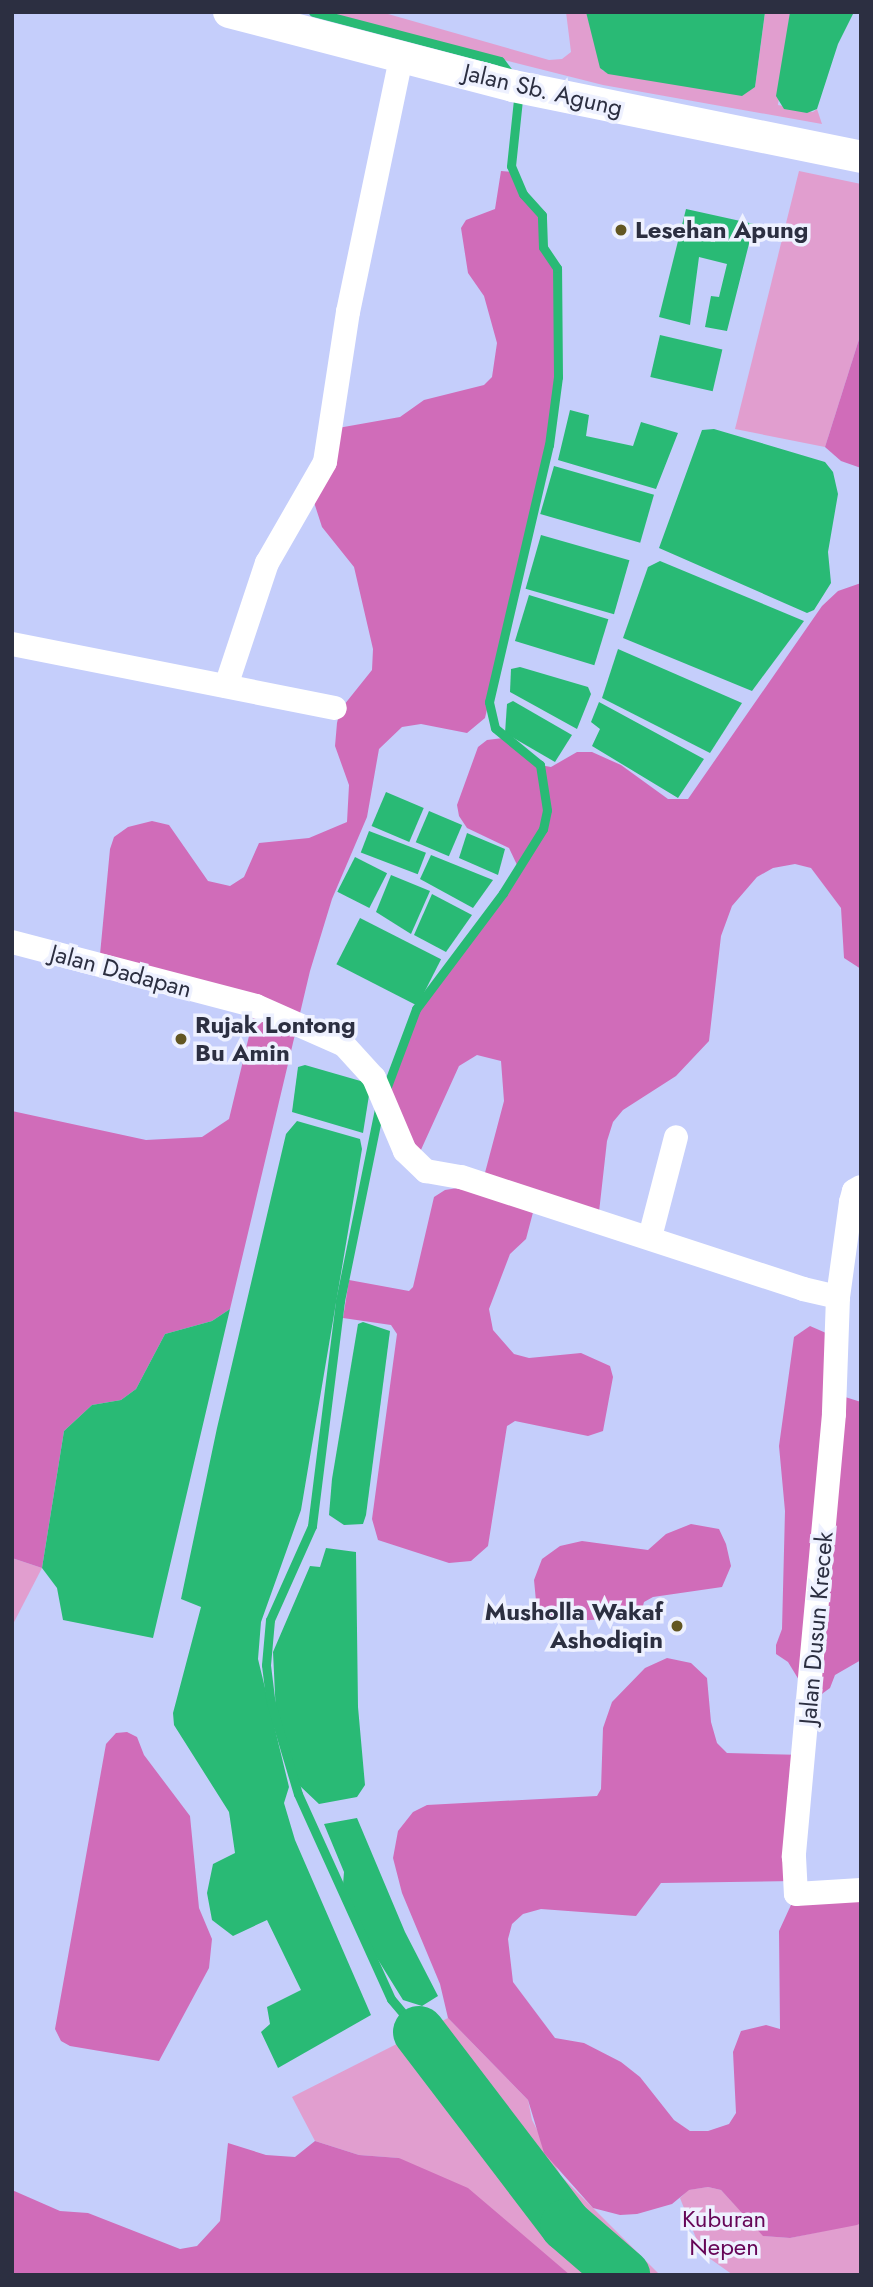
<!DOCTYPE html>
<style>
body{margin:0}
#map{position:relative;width:873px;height:2287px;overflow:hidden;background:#c5cefb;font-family:Jost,sans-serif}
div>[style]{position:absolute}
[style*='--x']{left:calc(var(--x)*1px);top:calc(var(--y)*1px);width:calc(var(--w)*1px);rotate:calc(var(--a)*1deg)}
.green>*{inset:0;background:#e19ecf}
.forest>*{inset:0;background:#d06cb9}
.water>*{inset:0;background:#29ba75;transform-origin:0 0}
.stream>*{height:9px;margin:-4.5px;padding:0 4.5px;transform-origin:4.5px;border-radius:4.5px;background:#29ba75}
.river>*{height:52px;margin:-26px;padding:0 26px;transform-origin:26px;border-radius:26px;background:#29ba75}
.minor>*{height:24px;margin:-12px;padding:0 12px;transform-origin:12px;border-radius:12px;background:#fff}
.tertiary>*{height:32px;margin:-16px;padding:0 16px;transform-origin:16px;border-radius:16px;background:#fff}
.dots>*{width:19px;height:19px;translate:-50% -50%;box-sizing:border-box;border:4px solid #eef1ff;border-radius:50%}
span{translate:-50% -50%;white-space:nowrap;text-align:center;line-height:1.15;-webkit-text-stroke:7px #eef1ff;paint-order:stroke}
.street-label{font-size:24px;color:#2c2f41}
.poi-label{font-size:24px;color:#2c2f41;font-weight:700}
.left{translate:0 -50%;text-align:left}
.right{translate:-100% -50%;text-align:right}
.park-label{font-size:24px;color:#660557}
.frame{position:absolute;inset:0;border:14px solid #2c2f41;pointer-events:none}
</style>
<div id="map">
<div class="green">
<div style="clip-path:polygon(313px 12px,381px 12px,549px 60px,562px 59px,571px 52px,566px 12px,586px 12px,603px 71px,755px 87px,765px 12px,790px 12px,778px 105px,813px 112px,817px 109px,822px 124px,603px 85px)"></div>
<div style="clip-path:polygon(799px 171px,861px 184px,861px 333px,825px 447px,735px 429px)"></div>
<div style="clip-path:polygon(12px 1558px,42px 1568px,12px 1626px)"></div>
<div style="clip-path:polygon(448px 2018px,528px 2100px,532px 2120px,561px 2176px,660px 2275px,570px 2275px,399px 2158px,359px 2155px,315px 2141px,292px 2097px)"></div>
<div style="clip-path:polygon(708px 2187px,721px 2190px,764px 2236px,790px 2238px,861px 2223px,861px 2275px,733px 2275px,702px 2253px,680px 2198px,688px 2190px)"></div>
</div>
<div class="forest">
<div style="clip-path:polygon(501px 171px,514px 172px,523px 194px,538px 207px,543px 247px,557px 268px,558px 377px,549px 445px,485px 718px,467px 733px,421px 724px,402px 727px,379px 749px,367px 817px,332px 899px,310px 971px,230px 1309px,212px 1321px,165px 1334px,136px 1389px,121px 1400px,92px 1405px,64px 1431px,42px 1568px,12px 1558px,12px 1111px,146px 1140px,202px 1137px,229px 1119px,256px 1007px,99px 965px,110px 849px,114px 837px,128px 827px,152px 821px,169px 825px,208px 881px,230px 886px,244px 877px,259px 843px,309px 838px,347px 822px,349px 785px,335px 746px,337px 723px,340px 710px,372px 670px,373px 649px,354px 567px,322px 527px,310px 490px,338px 428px,400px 417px,424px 400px,484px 385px,492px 377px,497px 343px,484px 296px,468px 273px,461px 228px,466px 220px,495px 209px)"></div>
<div style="clip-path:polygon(861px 333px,861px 468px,841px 461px,825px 447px)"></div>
<div style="clip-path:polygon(861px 583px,861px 969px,844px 958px,841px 908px,811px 868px,795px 864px,773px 868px,757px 877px,732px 906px,721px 936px,709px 1041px,676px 1076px,623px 1110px,613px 1122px,607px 1141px,598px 1221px,536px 1201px,526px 1239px,510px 1254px,489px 1309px,493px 1330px,514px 1354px,529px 1358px,581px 1353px,610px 1366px,613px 1377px,603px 1431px,588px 1436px,515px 1421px,507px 1426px,488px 1546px,471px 1561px,449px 1563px,378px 1540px,372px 1519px,397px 1334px,391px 1325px,343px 1318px,349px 1280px,409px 1291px,413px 1287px,434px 1197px,445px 1190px,482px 1184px,504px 1101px,501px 1061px,477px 1055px,459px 1066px,415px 1163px,387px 1085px,416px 1009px,518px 867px,509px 848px,467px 828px,459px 816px,457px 805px,478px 747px,487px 740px,503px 738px,540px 765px,551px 767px,577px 752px,592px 752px,621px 765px,668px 799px,688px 799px,822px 606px,838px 591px)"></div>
<div style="clip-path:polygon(810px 1326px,826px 1333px,842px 1396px,861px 1402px,861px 1660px,835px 1675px,830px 1688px,819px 1696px,802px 1685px,788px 1662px,776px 1654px,776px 1645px,782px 1629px,785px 1511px,779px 1446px,794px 1337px)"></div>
<div style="clip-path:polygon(691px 1524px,719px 1529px,726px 1544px,731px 1566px,722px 1587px,653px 1597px,644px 1602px,640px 1618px,538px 1622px,534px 1580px,542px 1559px,560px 1546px,582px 1541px,648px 1550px,666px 1534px)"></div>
<div style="clip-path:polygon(667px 1658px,691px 1663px,707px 1678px,711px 1722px,717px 1743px,727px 1753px,805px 1755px,795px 1881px,661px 1883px,636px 1916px,541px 1909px,523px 1914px,512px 1924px,508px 1939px,513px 1982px,555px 2038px,584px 2043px,621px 2062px,640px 2077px,674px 2120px,690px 2131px,708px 2131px,729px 2124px,736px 2113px,733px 2052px,741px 2031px,766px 2025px,780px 2029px,779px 1931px,796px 1894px,861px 1890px,861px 2223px,857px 2225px,790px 2238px,763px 2236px,721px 2190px,708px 2187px,689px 2190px,672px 2204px,637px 2214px,620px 2215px,593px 2208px,544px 2153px,528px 2100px,448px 2018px,440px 1984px,402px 1893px,393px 1858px,398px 1831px,413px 1812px,427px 1805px,597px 1796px,601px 1789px,603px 1728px,612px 1702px,645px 1668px)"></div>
<div style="clip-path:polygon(127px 1732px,137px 1737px,144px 1755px,190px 1816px,199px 1908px,212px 1939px,209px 1968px,159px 2061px,70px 2046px,61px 2041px,55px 2029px,106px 1744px,116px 1733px)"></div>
<div style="clip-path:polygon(315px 2141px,359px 2155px,399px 2158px,468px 2188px,570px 2275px,12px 2275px,12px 2190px,60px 2211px,88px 2213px,180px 2249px,197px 2246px,220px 2221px,228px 2143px,266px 2155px,295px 2157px)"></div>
</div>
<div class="water">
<div style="clip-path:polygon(586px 12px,765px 12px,755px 87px,742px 96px,608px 74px,600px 68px)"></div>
<div style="clip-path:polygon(790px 12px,854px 12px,838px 44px,817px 109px,807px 113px,784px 109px,776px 96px)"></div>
<div style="clip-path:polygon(686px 209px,754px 224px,727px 331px,705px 327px,711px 296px,719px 297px,727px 264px,699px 257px,690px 325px,659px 317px)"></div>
<div style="left:660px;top:335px;width:64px;height:43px;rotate:13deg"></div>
<div style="clip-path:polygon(570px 410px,589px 415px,586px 436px,633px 446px,641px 422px,678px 433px,656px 489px,558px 460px)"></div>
<div style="clip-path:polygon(714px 429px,825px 462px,833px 472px,838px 494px,828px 552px,831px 583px,814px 610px,807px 613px,659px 548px,702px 430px)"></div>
<div style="left:554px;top:466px;width:104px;height:50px;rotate:16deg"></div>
<div style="left:541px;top:535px;width:92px;height:56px;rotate:16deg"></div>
<div style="clip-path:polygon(660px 561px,804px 621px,752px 691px,623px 638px,648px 567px)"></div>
<div style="left:529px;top:595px;width:83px;height:48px;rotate:17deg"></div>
<div style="clip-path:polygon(618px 649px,742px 703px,710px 753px,602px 698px)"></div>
<div style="clip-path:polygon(520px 667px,588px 687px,591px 694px,577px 729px,510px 692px,511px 669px)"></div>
<div style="clip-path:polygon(513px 701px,572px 735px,555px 762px,505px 733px,507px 704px)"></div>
<div style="clip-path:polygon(599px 702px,704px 759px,678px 798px,592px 746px,600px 729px,591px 722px)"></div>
<div style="left:386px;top:792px;width:41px;height:37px;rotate:23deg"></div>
<div style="left:429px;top:811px;width:36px;height:34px;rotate:23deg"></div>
<div style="left:369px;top:831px;width:61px;height:23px;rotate:21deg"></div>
<div style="clip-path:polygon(467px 833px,505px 849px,498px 875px,459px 858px)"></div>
<div style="clip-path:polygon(431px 855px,493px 880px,473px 908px,420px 879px)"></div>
<div style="left:355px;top:857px;width:36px;height:39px;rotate:27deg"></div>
<div style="clip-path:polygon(391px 875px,430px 891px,411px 934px,376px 912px)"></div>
<div style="clip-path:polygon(432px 894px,472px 915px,446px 952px,414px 935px)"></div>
<div style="left:360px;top:918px;width:91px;height:52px;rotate:27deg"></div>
<div style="clip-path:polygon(305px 1065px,364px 1082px,370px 1089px,363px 1133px,292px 1112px,298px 1067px)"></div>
<div style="clip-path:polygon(297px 1121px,360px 1139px,362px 1149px,301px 1510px,261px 1622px,258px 1659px,289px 1787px,284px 1803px,295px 1840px,371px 2015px,278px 2068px,261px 2032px,270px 2024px,267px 2007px,301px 1990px,267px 1920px,233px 1936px,212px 1920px,207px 1893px,213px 1864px,235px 1853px,229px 1812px,174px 1725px,173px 1713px,201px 1607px,181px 1599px,217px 1428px,286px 1134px)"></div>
<div style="clip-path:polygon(230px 1309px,153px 1638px,63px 1620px,57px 1588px,42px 1568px,64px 1431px,92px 1405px,121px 1400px,136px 1389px,165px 1334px,212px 1321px)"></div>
<div style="clip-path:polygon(363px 1322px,390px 1331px,366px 1515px,363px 1524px,344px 1525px,329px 1515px,332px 1479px,358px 1324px)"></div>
<div style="clip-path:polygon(326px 1548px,356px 1552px,358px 1707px,365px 1785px,357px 1797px,319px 1804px,300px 1786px,276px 1715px,273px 1652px,310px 1566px,320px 1567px)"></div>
<div style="clip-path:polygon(357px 1818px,405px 1932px,438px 1996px,422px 2006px,403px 2000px,362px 1934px,343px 1885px,344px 1872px,324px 1824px)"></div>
</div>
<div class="stream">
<div style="--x:313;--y:12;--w:193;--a:14.7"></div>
<div style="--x:500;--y:61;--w:20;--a:53"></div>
<div style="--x:385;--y:1092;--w:89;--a:-69.5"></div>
<div style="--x:416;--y:1009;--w:145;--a:-53.1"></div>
<div style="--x:503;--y:893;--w:75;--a:-58"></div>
<div style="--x:543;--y:829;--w:19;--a:-78"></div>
<div style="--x:547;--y:810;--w:46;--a:-98.8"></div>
<div style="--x:540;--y:765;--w:58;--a:-140.6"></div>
<div style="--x:495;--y:728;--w:27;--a:-103"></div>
<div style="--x:489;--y:702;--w:264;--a:-76.9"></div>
<div style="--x:549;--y:445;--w:69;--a:-82.5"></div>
<div style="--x:558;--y:377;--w:109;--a:-90.5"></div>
<div style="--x:557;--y:268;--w:25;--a:-124"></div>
<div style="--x:543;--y:247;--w:32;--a:-92"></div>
<div style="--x:542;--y:215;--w:28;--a:-132"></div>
<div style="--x:523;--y:194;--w:30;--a:-113"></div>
<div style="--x:511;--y:166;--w:67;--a:-84"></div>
<div style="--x:379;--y:1109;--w:196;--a:101.5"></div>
<div style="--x:340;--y:1301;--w:227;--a:97.1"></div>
<div style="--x:312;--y:1526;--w:103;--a:114.1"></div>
<div style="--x:270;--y:1620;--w:45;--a:95.1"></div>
<div style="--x:266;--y:1665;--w:38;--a:83"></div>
<div style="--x:271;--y:1703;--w:95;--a:73.5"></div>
<div style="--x:298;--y:1794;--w:225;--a:65.6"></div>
<div style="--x:391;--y:1999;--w:43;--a:49.7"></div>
</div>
<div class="river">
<div style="--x:419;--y:2032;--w:243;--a:52.7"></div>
<div style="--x:566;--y:2225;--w:77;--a:40.8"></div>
</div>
<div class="minor">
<div style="--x:12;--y:644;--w:329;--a:11.2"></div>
<div style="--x:226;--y:686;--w:130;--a:-71.6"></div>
<div style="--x:267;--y:563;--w:116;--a:-60.1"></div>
<div style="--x:325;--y:462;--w:152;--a:-81.3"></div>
<div style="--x:348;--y:312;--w:264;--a:-78.2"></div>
<div style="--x:12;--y:942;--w:252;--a:14.7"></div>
<div style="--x:256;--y:1006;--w:96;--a:23.9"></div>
<div style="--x:344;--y:1045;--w:45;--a:47.7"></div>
<div style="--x:374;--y:1078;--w:79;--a:67"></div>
<div style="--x:405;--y:1151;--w:29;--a:44"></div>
<div style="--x:426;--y:1171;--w:36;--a:10"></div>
<div style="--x:461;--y:1177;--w:360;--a:18.1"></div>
<div style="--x:803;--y:1289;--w:36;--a:13"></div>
<div style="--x:838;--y:1297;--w:96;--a:-82.2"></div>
<div style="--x:851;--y:1202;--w:11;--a:-75"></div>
<div style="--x:854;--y:1191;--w:8;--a:-30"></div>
<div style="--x:650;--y:1237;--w:103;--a:-75.4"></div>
<div style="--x:838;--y:1297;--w:117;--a:92"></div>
<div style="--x:834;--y:1414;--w:445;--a:95.2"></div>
<div style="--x:794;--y:1857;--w:37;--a:87"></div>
<div style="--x:796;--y:1894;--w:65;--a:-3.5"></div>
</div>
<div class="tertiary">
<div style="--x:229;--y:12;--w:293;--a:14.6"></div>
<div style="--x:513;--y:86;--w:355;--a:11.5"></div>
</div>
<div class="dots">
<div style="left:621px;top:230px;background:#625622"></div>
<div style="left:181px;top:1039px;background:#625622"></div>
<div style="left:677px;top:1626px;background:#625622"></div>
</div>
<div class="street-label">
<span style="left:543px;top:90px;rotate:13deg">Jalan Sb. Agung</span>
<span style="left:121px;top:971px;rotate:15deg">Jalan Dadapan</span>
<span style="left:816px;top:1628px;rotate:-85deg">Jalan Dusun Krecek</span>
</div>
<div class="poi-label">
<span class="left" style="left:635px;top:230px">Lesehan Apung</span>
<span class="left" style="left:195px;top:1039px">Rujak Lontong<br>Bu Amin</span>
<span class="right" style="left:663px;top:1626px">Musholla Wakaf<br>Ashodiqin</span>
</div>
<div class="park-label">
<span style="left:724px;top:2233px">Kuburan<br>Nepen</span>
</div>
<div class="frame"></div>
</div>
